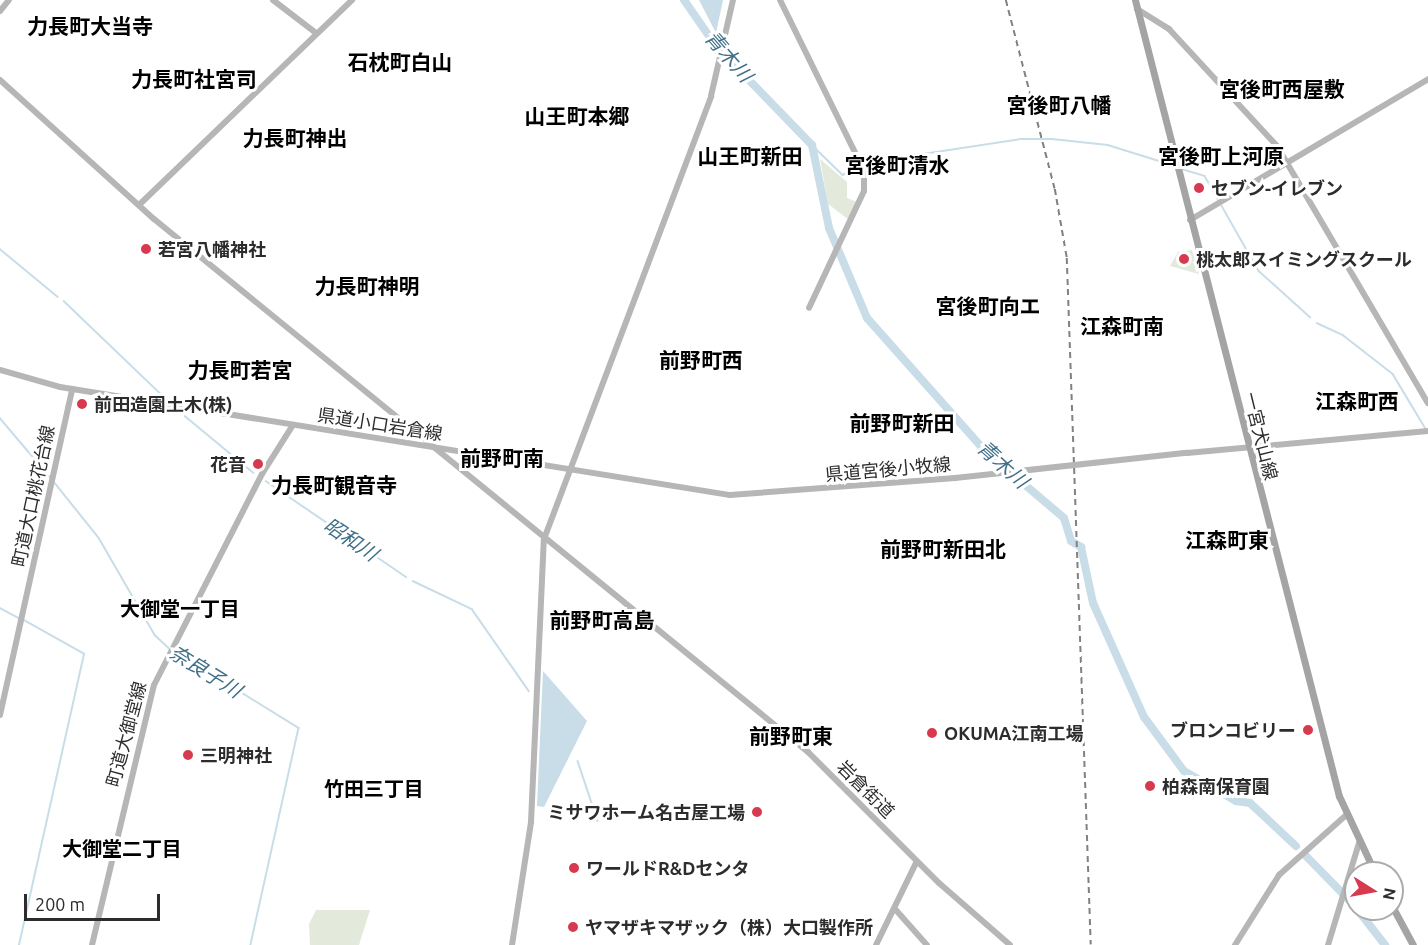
<!DOCTYPE html>
<meta charset="utf-8">
<style>
body{margin:0}
#map{position:relative;width:1428px;height:945px;overflow:hidden;background:#fff;font-family:Ubuntu,"Noto Sans JP",sans-serif}
div>[style]{position:absolute}
[style*='--x']{left:calc(var(--x)*1px);top:calc(var(--y)*1px);width:calc(var(--w)*1px);rotate:calc(var(--a)*1deg)}
.green>*{inset:0;background:#e3e9db}
.water>*{inset:0;background:#c8dde8}
.stream>*{height:1.5px;margin:-0.75px;padding:0 0.75px;transform-origin:0.75px;border-radius:0.75px;background:#c8dde8}
.river>*{height:8px;margin:-4px;padding:0 4px;transform-origin:4px;border-radius:4px;background:#c8dde8}
.secondary>*{height:6px;margin:-3px;padding:0 3px;transform-origin:3px;border-radius:3px;background:#b6b6b6}
.primary>*{height:7px;margin:-3.5px;padding:0 3.5px;transform-origin:3.5px;border-radius:3.5px;background:#a4a4a4}
.rail>*{height:1.5px;margin-top:-0.75px;transform-origin:0;background:repeating-linear-gradient(90deg,#818181 0 6px,transparent 0 10.5px)}
.secondary-bridge>*{height:6px;margin:-3px;padding:0 3px;transform-origin:3px;border-radius:3px;background:#b6b6b6}
.dots>*{width:16px;height:16px;translate:-50% -50%;box-sizing:border-box;border:3px solid #fff;border-radius:50%}
span{translate:-50% -50%;white-space:nowrap;text-align:center;line-height:1.15;-webkit-text-stroke:6px #fff;paint-order:stroke}
.poi-label{font-size:18px;color:#2c2c2c;font-weight:700}
.left{translate:0 -50%;text-align:left}
.right{translate:-100% -50%;text-align:right}
.street-label{font-size:18px;color:#2c2c2c}
.water-label{font-size:20px;color:#417088;font-style:italic}
.neighbourhood-label{font-size:20px;color:#000;font-weight:700}
.quarter-label{font-size:21px;color:#000;font-weight:700}
.north{position:absolute;left:1344px;top:861px;width:60px;height:60px;box-sizing:border-box;background:#fff;border:2px solid #ababab;border-radius:50%;rotate:101deg;font-size:16px;font-weight:700;line-height:24px;text-align:center;color:#2c2c2c}
.north::after{content:'';display:block;margin:auto;width:21px;height:27px;background:#d73a4e;clip-path:polygon(50% 0,100% 100%,50% 72%,0 100%)}
.scale{position:absolute;left:24px;top:894px;width:136px;height:27px;box-sizing:border-box;border:3px solid #2c2c2c;border-top:0;padding-left:8px;font-size:18px;line-height:21px;white-space:nowrap;color:#2c2c2c;-webkit-text-stroke:4px #fff;paint-order:stroke}
</style>
<div id="map">
<div class="green">
<div style="clip-path:polygon(820px 159px,847px 182px,847px 198px,857px 202px,849px 220px,828px 204px)"></div>
<div style="clip-path:polygon(1192px 250px,1199px 274px,1170px 266px,1178px 252px)"></div>
<div style="clip-path:polygon(316px 910px,370px 910px,359px 945px,310px 945px,309px 924px)"></div>
</div>
<div class="water">
<div style="clip-path:polygon(699px 0,723px 0,716px 33px)"></div>
<div style="clip-path:polygon(543px 671px,587px 721px,544px 807px,537px 806px)"></div>
</div>
<div class="stream">
<div style="--x:812;--y:145;--w:43;--a:44.1"></div>
<div style="--x:843;--y:175;--w:20;--a:-33"></div>
<div style="--x:864;--y:163;--w:159;--a:-8.7"></div>
<div style="--x:1021;--y:139;--w:31;--a:0"></div>
<div style="--x:1052;--y:139;--w:56;--a:6.1"></div>
<div style="--x:1108;--y:145;--w:70;--a:17.4"></div>
<div style="--x:1182;--y:169;--w:24;--a:17"></div>
<div style="--x:1205;--y:176;--w:26;--a:61"></div>
<div style="--x:1222;--y:206;--w:75;--a:60.4"></div>
<div style="--x:1259;--y:271;--w:69;--a:42"></div>
<div style="--x:0;--y:249;--w:75;--a:39.6"></div>
<div style="--x:64;--y:301;--w:137;--a:43.8"></div>
<div style="--x:1317;--y:323;--w:29;--a:25"></div>
<div style="--x:1343;--y:335;--w:63;--a:38"></div>
<div style="--x:1393;--y:374;--w:64;--a:59"></div>
<div style="--x:185;--y:416;--w:89;--a:39.6"></div>
<div style="--x:0;--y:418;--w:77;--a:49.7"></div>
<div style="--x:266;--y:481;--w:170;--a:34.4"></div>
<div style="--x:55;--y:483;--w:70;--a:51.3"></div>
<div style="--x:99;--y:538;--w:112;--a:60"></div>
<div style="--x:155;--y:635;--w:19;--a:43"></div>
<div style="--x:413;--y:581;--w:65;--a:25.4"></div>
<div style="--x:472;--y:609;--w:100;--a:55.2"></div>
<div style="--x:0;--y:608;--w:21;--a:28"></div>
<div style="--x:173;--y:650;--w:148;--a:31.8"></div>
<div style="--x:299;--y:728;--w:222;--a:102.5"></div>
<div style="--x:578;--y:761;--w:63;--a:71.6"></div>
<div style="--x:19;--y:945;--w:298;--a:-77.4"></div>
<div style="--x:84;--y:654;--w:70;--a:-150.9"></div>
</div>
<div class="river">
<div style="--x:684;--y:0;--w:56;--a:55.2"></div>
<div style="--x:716;--y:46;--w:138;--a:45.9"></div>
<div style="--x:812;--y:145;--w:85;--a:78.4"></div>
<div style="--x:829;--y:228;--w:98;--a:67.1"></div>
<div style="--x:867;--y:318;--w:179;--a:48.4"></div>
<div style="--x:986;--y:452;--w:102;--a:40.2"></div>
<div style="--x:1064;--y:518;--w:24;--a:73"></div>
<div style="--x:1071;--y:541;--w:12;--a:31"></div>
<div style="--x:1081;--y:547;--w:57;--a:77.9"></div>
<div style="--x:1093;--y:603;--w:125;--a:65.9"></div>
<div style="--x:1144;--y:717;--w:67;--a:53.5"></div>
<div style="--x:1184;--y:771;--w:60;--a:30"></div>
<div style="--x:1236;--y:801;--w:14;--a:8"></div>
<div style="--x:1250;--y:803;--w:63;--a:43.1"></div>
<div style="--x:1305;--y:855;--w:73;--a:45.6"></div>
<div style="--x:1357;--y:909;--w:46;--a:52.1"></div>
</div>
<div class="secondary">
<div style="--x:273;--y:0;--w:54;--a:37.5"></div>
<div style="--x:780;--y:0;--w:191;--a:63.8"></div>
<div style="--x:864;--y:171;--w:20;--a:90"></div>
<div style="--x:864;--y:191;--w:129;--a:115.2"></div>
<div style="--x:1137;--y:9;--w:38;--a:32"></div>
<div style="--x:1169;--y:29;--w:159;--a:47.3"></div>
<div style="--x:1277;--y:146;--w:298;--a:59.6"></div>
<div style="--x:0;--y:11;--w:14;--a:-51"></div>
<div style="--x:0;--y:80;--w:207;--a:42.1"></div>
<div style="--x:154;--y:219;--w:844;--a:39.18"></div>
<div style="--x:808;--y:752;--w:185;--a:45"></div>
<div style="--x:939;--y:883;--w:94;--a:41.1"></div>
<div style="--x:139;--y:205;--w:296;--a:-43.9"></div>
<div style="--x:1190;--y:220;--w:277;--a:-30.6"></div>
<div style="--x:0;--y:370;--w:62;--a:15.8"></div>
<div style="--x:60;--y:387;--w:679;--a:9.16"></div>
<div style="--x:730;--y:495;--w:226;--a:-4.3"></div>
<div style="--x:1187;--y:453;--w:242;--a:-5.2"></div>
<div style="--x:0;--y:715;--w:334;--a:-77.5"></div>
<div style="--x:895;--y:909;--w:48;--a:48.4"></div>
<div style="--x:92;--y:945;--w:267;--a:-76.6"></div>
<div style="--x:154;--y:685;--w:237;--a:-62.9"></div>
<div style="--x:262;--y:474;--w:58;--a:-57.7"></div>
<div style="--x:512;--y:945;--w:124;--a:-81.2"></div>
<div style="--x:531;--y:822;--w:283;--a:-87.4"></div>
<div style="--x:544;--y:539;--w:473;--a:-69.3"></div>
<div style="--x:711;--y:96;--w:98;--a:-77.1"></div>
<div style="--x:876;--y:945;--w:93;--a:-64"></div>
<div style="--x:1235;--y:945;--w:83;--a:-57.8"></div>
<div style="--x:1279;--y:875;--w:89;--a:-41.8"></div>
<div style="--x:1328;--y:945;--w:107;--a:-73.1"></div>
</div>
<div class="primary">
<div style="--x:1135;--y:0;--w:822;--a:75.63"></div>
<div style="--x:1339;--y:796;--w:85;--a:64.9"></div>
<div style="--x:1392;--y:906;--w:44;--a:61.7"></div>
</div>
<div class="rail">
<div style="--x:1006;--y:0;--w:195;--a:75.5"></div>
<div style="--x:1055;--y:189;--w:70;--a:80.1"></div>
<div style="--x:1067;--y:258;--w:687;--a:88"></div>
</div>
<div class="secondary-bridge">
<div style="--x:955;--y:478;--w:233;--a:-6.2"></div>
</div>
<div class="dots">
<div style="left:1199px;top:188px;background:#d73a4e"></div>
<div style="left:146px;top:249px;background:#d73a4e"></div>
<div style="left:1184px;top:259px;background:#d73a4e"></div>
<div style="left:82px;top:404px;background:#d73a4e"></div>
<div style="left:258px;top:464px;background:#d73a4e"></div>
<div style="left:1308px;top:730px;background:#d73a4e"></div>
<div style="left:932px;top:733px;background:#d73a4e"></div>
<div style="left:188px;top:755px;background:#d73a4e"></div>
<div style="left:1150px;top:786px;background:#d73a4e"></div>
<div style="left:757px;top:812px;background:#d73a4e"></div>
<div style="left:574px;top:868px;background:#d73a4e"></div>
<div style="left:573px;top:927px;background:#d73a4e"></div>
</div>
<div class="poi-label">
<span class="left" style="left:1211px;top:188px">セブン-イレブン</span>
<span class="left" style="left:158px;top:249px">若宮八幡神社</span>
<span class="left" style="left:1196px;top:259px">桃太郎スイミングスクール</span>
<span class="left" style="left:94px;top:404px">前田造園土木(株)</span>
<span class="right" style="left:246px;top:464px">花音</span>
<span class="right" style="left:1296px;top:730px">ブロンコビリー</span>
<span class="left" style="left:944px;top:733px">OKUMA江南工場</span>
<span class="left" style="left:200px;top:755px">三明神社</span>
<span class="left" style="left:1162px;top:786px">柏森南保育園</span>
<span class="right" style="left:745px;top:812px">ミサワホーム名古屋工場</span>
<span class="left" style="left:586px;top:868px">ワールドR&amp;Dセンタ</span>
<span class="left" style="left:585px;top:927px">ヤマザキマザック（株）大口製作所</span>
</div>
<div class="street-label">
<span style="left:380px;top:424px;rotate:9deg">県道小口岩倉線</span>
<span style="left:1261px;top:436px;rotate:76deg">一宮犬山線</span>
<span style="left:888px;top:469px;rotate:-5deg">県道宮後小牧線</span>
<span style="left:33px;top:496px;rotate:-78deg">町道大口桃花台線</span>
<span style="left:126px;top:734px;rotate:-75deg">町道大御堂線</span>
<span style="left:866px;top:789px;rotate:45deg">岩倉街道</span>
</div>
<div class="water-label">
<span style="left:729px;top:56px;rotate:49deg">青木川</span>
<span style="left:1003px;top:464px;rotate:42deg">青木川</span>
<span style="left:351px;top:539px;rotate:34deg">昭和川</span>
<span style="left:206px;top:671px;rotate:32deg">奈良子川</span>
</div>
<div class="neighbourhood-label">
<span style="left:180px;top:608px">大御堂一丁目</span>
<span style="left:374px;top:788px">竹田三丁目</span>
<span style="left:122px;top:848px">大御堂二丁目</span>
</div>
<div class="quarter-label">
<span style="left:90px;top:26px">力長町大当寺</span>
<span style="left:400px;top:62px">石枕町白山</span>
<span style="left:194px;top:79px">力長町社宮司</span>
<span style="left:1282px;top:89px">宮後町西屋敷</span>
<span style="left:1059px;top:105px">宮後町八幡</span>
<span style="left:577px;top:116px">山王町本郷</span>
<span style="left:295px;top:138px">力長町神出</span>
<span style="left:750px;top:156px">山王町新田</span>
<span style="left:1221px;top:156px">宮後町上河原</span>
<span style="left:897px;top:165px">宮後町清水</span>
<span style="left:367px;top:286px">力長町神明</span>
<span style="left:988px;top:306px">宮後町向エ</span>
<span style="left:1122px;top:326px">江森町南</span>
<span style="left:701px;top:360px">前野町西</span>
<span style="left:240px;top:370px">力長町若宮</span>
<span style="left:1357px;top:401px">江森町西</span>
<span style="left:902px;top:423px">前野町新田</span>
<span style="left:502px;top:458px">前野町南</span>
<span style="left:334px;top:485px">力長町観音寺</span>
<span style="left:1227px;top:540px">江森町東</span>
<span style="left:943px;top:549px">前野町新田北</span>
<span style="left:602px;top:620px">前野町高島</span>
<span style="left:791px;top:736px">前野町東</span>
</div>
<div class="north">N</div>
<div class="scale">200 m</div>
</div>
